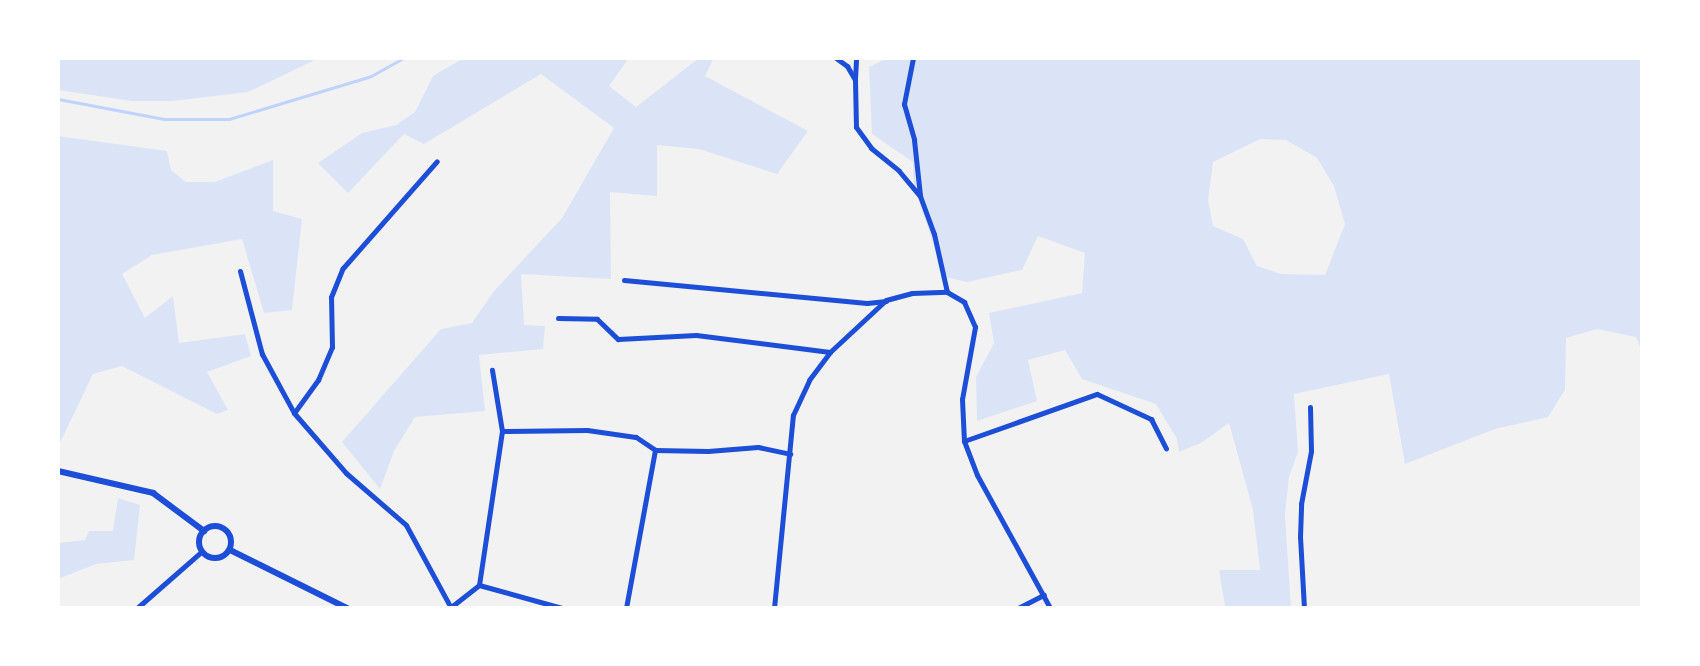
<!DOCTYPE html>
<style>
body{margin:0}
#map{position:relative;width:1700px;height:666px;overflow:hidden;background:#f2f2f2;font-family:Signika,sans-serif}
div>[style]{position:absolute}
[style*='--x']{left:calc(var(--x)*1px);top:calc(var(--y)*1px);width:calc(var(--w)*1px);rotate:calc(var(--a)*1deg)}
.green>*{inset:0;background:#dbe4f7}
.stream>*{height:3px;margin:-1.5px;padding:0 1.5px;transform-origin:1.5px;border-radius:1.5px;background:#bfd3fe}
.minor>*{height:5px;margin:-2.5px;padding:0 2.5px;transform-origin:2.5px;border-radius:2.5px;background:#1d4ed8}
.secondary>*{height:6px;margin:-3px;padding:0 3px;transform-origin:3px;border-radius:3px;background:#1d4ed8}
.secondary>.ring{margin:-3px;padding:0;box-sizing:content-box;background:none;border:6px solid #1d4ed8;border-radius:50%}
span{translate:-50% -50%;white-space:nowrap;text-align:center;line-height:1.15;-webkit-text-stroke:6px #fff;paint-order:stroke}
.frame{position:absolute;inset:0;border:60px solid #fff;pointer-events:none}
</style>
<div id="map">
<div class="green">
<div style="clip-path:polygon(58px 58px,319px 58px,248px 92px,173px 101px,132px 101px,58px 90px)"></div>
<div style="clip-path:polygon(464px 58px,629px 58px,609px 86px,636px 107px,699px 58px,714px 58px,705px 76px,808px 131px,777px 174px,699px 149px,657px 145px,657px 196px,610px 192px,611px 279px,521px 274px,524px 325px,545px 326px,543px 349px,479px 355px,485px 411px,415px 417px,394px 451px,380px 489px,342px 442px,441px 329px,472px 323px,494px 291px,562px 218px,614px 128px,541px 74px,424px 144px,404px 134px,348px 193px,318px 163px,362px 133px,396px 125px,415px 112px,433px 76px)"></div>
<div style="clip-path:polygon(evenodd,887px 58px,1642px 58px,1642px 352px,1636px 337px,1597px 329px,1566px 338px,1565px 390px,1548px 417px,1495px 429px,1405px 464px,1389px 374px,1294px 394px,1298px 452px,1289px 477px,1285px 515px,1291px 608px,1216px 608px,1225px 606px,1219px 570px,1260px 570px,1253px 510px,1229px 423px,1201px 443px,1179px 452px,1177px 439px,1156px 404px,1082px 379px,1065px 350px,1028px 360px,1037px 401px,977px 421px,976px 377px,994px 343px,989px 313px,1082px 293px,1085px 253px,1038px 236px,1022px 270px,967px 282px,945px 277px,914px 187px,913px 162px,872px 134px,869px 67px,887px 58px,1260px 139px,1286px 140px,1317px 158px,1334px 186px,1345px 224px,1325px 275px,1281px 274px,1257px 266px,1243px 239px,1213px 226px,1208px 200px,1213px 162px,1260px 139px)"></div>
<div style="clip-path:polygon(58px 136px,167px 151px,171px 170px,186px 182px,215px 182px,273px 160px,273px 211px,302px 219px,292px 310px,264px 313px,242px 239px,152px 255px,122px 274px,145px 318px,173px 296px,179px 343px,245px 334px,251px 356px,207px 372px,228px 410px,217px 414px,122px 366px,93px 374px,58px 447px)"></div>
<div style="clip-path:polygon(118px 498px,140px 505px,134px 560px,96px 564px,58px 579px,58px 543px,85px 540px,89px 531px,113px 531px)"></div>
</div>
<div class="stream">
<div style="--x:58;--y:99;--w:108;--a:10.7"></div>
<div style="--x:164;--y:119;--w:65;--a:0"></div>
<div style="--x:229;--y:119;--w:148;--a:-16.8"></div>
<div style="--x:371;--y:76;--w:37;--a:-29"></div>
</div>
<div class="minor">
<div style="--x:836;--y:58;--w:14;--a:36"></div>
<div style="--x:847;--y:66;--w:16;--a:60"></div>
<div style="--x:855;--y:80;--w:47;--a:88.8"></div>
<div style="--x:856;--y:127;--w:26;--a:54"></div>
<div style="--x:871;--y:148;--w:36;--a:39"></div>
<div style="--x:899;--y:171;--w:33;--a:50"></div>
<div style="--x:920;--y:196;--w:40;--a:69.8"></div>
<div style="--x:934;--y:234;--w:59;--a:77.4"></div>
<div style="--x:913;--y:58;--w:47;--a:101.1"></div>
<div style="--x:904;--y:104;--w:37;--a:74"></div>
<div style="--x:914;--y:140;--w:55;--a:83.8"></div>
<div style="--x:855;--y:79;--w:21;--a:-87"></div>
<div style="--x:240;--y:271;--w:86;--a:75.2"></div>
<div style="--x:262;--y:354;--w:67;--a:61.5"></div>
<div style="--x:294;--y:413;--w:79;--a:49.1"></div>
<div style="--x:346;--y:473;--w:79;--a:40.9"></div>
<div style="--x:406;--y:525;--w:94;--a:61.5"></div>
<div style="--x:624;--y:280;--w:244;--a:5.4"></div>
<div style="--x:867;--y:303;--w:19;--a:-6"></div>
<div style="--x:558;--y:318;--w:39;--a:1"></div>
<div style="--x:597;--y:319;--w:29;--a:44"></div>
<div style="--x:618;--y:339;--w:78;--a:-2.9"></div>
<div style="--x:696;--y:335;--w:135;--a:7.2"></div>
<div style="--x:294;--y:413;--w:41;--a:-54"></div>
<div style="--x:318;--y:380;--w:36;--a:-67"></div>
<div style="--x:332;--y:347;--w:50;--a:-91.1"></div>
<div style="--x:331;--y:297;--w:31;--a:-68"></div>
<div style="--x:343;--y:268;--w:142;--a:-48.7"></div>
<div style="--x:502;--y:431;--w:85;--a:-0.7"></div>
<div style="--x:587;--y:430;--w:49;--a:8.1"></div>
<div style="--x:636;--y:437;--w:23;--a:34"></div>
<div style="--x:655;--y:450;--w:53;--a:1.1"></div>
<div style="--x:708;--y:451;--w:50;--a:-4.6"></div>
<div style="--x:758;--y:447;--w:33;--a:12"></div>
<div style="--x:964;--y:441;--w:141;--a:-19.5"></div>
<div style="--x:1097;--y:394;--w:60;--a:24.8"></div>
<div style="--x:1151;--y:419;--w:33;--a:63"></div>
<div style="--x:479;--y:585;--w:86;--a:15.5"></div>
<div style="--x:451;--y:607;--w:36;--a:-38"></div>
<div style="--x:479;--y:585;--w:156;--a:-81.5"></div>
<div style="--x:502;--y:431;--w:62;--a:-99.3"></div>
<div style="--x:137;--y:608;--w:86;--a:-41.2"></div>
<div style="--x:626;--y:608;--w:161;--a:-79.6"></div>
<div style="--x:774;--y:608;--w:194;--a:-84.4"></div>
<div style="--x:793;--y:415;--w:38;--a:-65"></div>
<div style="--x:809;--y:380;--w:35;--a:-53"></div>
<div style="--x:830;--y:352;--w:76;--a:-42.9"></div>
<div style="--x:886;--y:300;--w:27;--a:-15"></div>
<div style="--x:912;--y:293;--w:35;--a:-2"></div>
<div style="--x:947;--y:292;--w:20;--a:30"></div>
<div style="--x:964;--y:302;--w:27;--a:66"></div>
<div style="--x:975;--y:327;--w:73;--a:100.2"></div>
<div style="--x:962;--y:399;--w:42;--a:87.3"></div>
<div style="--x:964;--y:441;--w:36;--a:69"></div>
<div style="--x:977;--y:475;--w:152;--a:61.2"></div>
<div style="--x:1018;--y:608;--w:29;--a:-27"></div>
<div style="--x:1304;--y:608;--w:71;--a:-93.2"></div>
<div style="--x:1300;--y:537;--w:33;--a:-88"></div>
<div style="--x:1301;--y:504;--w:54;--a:-79.3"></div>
<div style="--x:1311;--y:451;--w:44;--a:-91.3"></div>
</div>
<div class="secondary">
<div style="--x:58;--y:471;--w:98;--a:13"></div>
<div style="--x:153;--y:493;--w:64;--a:36.7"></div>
<div class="ring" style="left:199px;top:526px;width:26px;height:26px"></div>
<div style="--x:230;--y:550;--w:131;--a:26.4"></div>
</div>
<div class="frame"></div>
</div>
